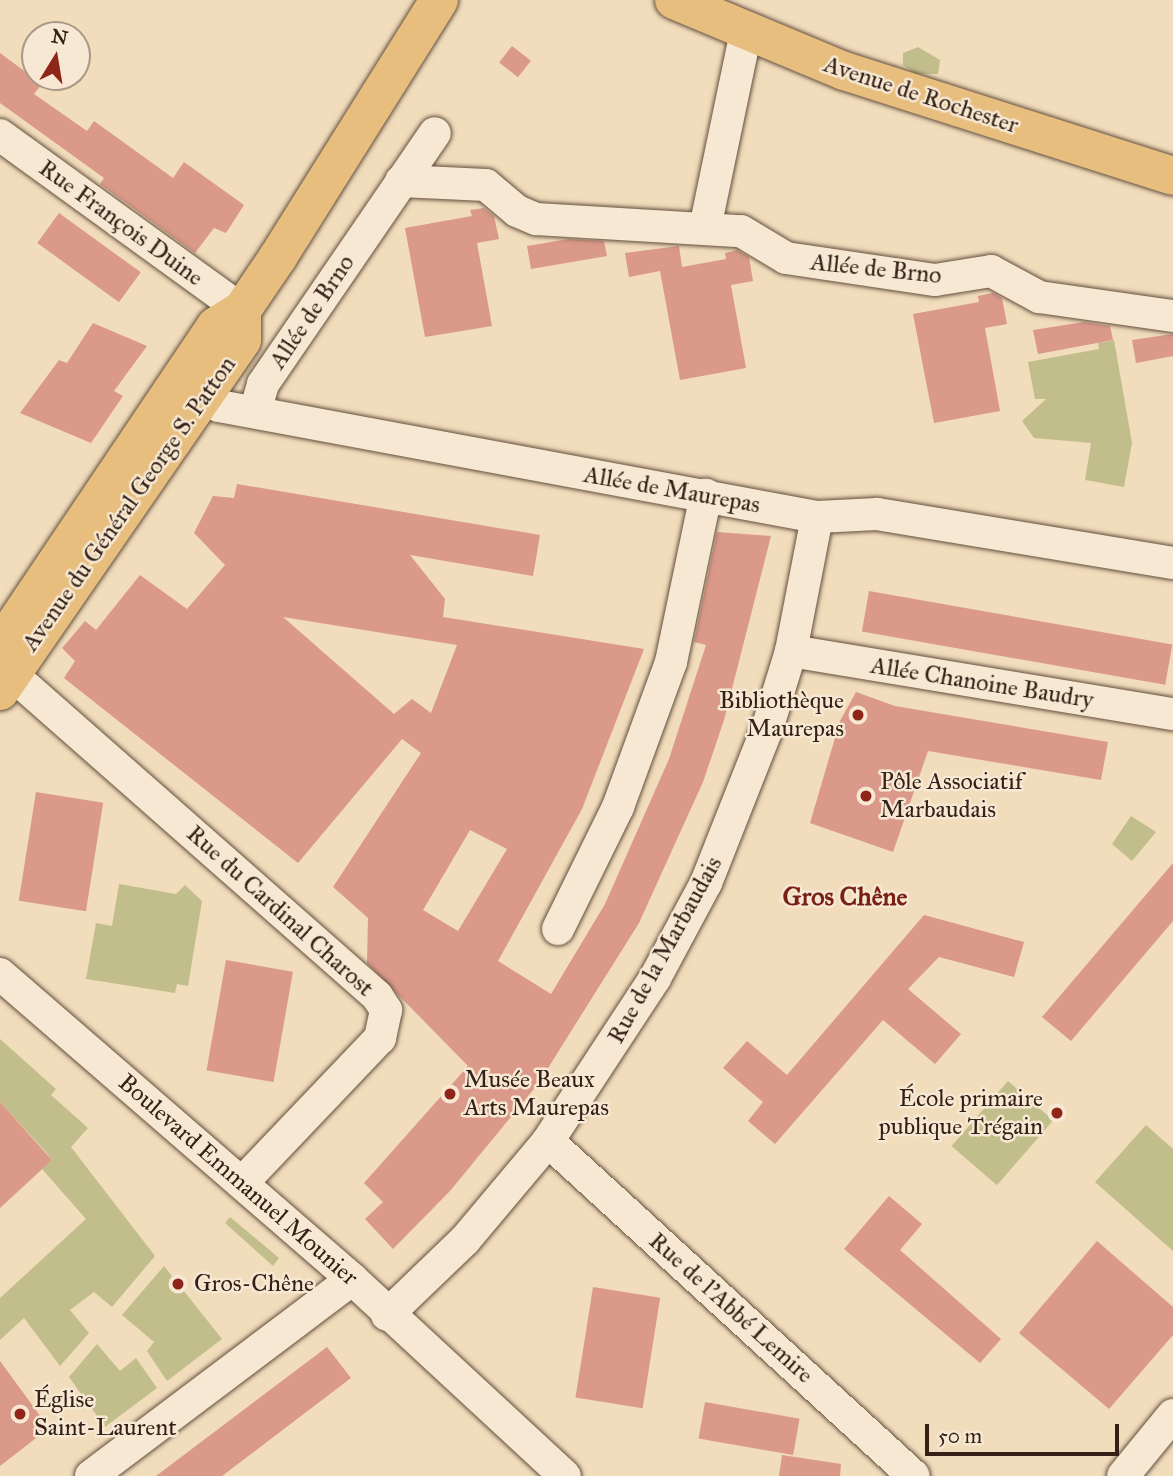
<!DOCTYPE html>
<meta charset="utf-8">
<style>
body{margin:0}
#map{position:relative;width:1173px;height:1476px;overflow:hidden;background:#f1dcbb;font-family:"IM FELL Great Primer",serif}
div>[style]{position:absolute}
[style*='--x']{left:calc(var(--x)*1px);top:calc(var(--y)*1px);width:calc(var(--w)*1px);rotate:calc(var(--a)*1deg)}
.green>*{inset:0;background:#c2be8b;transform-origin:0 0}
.building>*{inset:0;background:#da9989;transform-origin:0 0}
.roads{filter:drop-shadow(0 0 2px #634f3f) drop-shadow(0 0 2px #634f3f)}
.minor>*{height:32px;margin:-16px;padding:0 16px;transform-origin:16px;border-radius:16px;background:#f6e8d3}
.major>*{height:38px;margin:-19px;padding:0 19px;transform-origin:19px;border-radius:19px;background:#e8be7e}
.dots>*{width:19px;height:19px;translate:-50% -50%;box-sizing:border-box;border:4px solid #f6e8d3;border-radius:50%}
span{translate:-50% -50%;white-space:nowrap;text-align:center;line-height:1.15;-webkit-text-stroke:5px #f6e8d3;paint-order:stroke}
.street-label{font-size:24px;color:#342016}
.poi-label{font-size:24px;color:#342016}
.right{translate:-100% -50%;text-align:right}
.left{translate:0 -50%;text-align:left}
.neighbourhood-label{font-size:26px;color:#7a1f14;font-weight:700}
.north{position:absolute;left:21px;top:21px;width:70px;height:70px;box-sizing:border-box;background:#f6e8d3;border:2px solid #a89887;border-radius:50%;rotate:11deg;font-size:19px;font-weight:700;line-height:28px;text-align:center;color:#342016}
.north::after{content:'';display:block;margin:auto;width:24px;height:32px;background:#8f2418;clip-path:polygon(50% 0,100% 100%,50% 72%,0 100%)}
.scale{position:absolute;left:925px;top:1424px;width:194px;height:32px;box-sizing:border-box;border:4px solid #342016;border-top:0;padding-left:9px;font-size:21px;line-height:24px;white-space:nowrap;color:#342016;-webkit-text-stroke:5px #f6e8d3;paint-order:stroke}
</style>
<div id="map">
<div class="green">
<div style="clip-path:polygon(918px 47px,940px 60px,938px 74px,916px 74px,903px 65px,903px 53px)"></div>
<div style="clip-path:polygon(1114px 340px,1132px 443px,1124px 487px,1085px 480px,1091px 443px,1034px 438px,1022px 421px,1046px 399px,1035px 399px,1028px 362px,1099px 349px,1098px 343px)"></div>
<div style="clip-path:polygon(1131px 816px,1156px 832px,1132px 861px,1112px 844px)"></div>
<div style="clip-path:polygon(119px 884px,176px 894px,185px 885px,202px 901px,188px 986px,177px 984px,175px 993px,86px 979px,96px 923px,112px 926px)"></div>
<div style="clip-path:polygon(0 1039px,56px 1089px,51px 1095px,88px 1128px,71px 1147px,155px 1256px,112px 1307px,94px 1292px,70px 1310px,89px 1333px,60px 1366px,24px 1318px,0 1340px,0 1298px,86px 1219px,42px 1169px,52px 1160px,46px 1152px,0 1102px)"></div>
<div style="left:1008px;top:1081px;width:60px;height:86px;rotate:41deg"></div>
<div style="clip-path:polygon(1146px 1125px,1173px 1149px,1173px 1251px,1095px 1182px)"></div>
<div style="clip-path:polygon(230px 1217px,279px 1258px,273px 1266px,225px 1223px)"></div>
<div style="clip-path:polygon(164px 1266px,222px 1339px,167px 1381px,147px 1351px,154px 1342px,122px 1315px)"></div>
<div style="clip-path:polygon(97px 1344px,120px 1371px,136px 1358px,157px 1388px,105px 1427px,69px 1377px)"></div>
</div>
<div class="building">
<div style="left:512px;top:46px;width:24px;height:21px;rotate:38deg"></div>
<div style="clip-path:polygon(0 53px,42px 84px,34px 94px,87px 131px,94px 121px,173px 178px,184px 162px,244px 205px,226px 233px,214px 228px,195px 253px,100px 184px,104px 178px,0 103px)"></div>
<div style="clip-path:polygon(484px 208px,494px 216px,499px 239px,477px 243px,492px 326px,425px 337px,405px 228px,472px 216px,470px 210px)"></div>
<div style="left:59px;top:213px;width:101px;height:37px;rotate:36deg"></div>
<div style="clip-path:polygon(569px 239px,604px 241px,607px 256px,531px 269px,527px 246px)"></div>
<div style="clip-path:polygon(679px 246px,682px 267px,726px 259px,725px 253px,737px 250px,749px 257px,753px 281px,731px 285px,746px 368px,680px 380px,660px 271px,629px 277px,625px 253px)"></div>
<div style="clip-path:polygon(993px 293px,1002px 298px,1007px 324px,985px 328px,1000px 411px,934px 423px,913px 314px,979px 302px,978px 296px)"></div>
<div style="clip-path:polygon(1084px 322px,1110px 326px,1113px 340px,1038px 354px,1033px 330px)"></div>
<div style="clip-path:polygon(93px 323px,147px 346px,114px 391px,123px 396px,91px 443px,20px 413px,59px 360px,67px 363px)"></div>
<div style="clip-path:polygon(1173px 334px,1173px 356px,1136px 363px,1132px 340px)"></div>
<div style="clip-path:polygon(evenodd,237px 484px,540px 535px,533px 576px,410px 555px,445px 599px,443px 617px,644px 649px,582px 809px,498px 961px,551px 994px,605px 904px,669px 759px,706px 645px,694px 642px,717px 532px,771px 536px,724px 720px,703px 782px,639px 923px,538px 1084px,450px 1191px,393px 1249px,365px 1219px,383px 1202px,364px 1183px,468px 1066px,367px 963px,368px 918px,333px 887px,421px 753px,402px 739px,298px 863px,64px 678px,75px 661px,62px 648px,85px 621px,96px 630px,140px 575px,187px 609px,225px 565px,194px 533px,213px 496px,234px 498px,237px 484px,283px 617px,457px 645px,431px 713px,412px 699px,394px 714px,283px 617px,237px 484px,470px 830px,507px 849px,458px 931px,423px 910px,470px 830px)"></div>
<div style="left:869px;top:591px;width:308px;height:41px;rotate:10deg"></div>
<div style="clip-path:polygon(856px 692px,895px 706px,1108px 742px,1101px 780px,928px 751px,893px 852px,810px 823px,840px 721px)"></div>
<div style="left:36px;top:792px;width:68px;height:110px;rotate:9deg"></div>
<div style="clip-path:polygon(1173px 863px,1173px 921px,1071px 1041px,1042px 1017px)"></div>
<div style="clip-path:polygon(924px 915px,1024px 942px,1014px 977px,939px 957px,908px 989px,961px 1034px,935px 1064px,883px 1020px,775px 1144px,748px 1121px,763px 1102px,723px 1068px,747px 1041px,787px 1075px)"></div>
<div style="left:226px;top:960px;width:68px;height:112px;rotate:10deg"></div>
<div style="clip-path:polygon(0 1102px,52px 1160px,0 1208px)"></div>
<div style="clip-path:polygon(889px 1196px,922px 1224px,900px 1250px,1001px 1339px,980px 1363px,844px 1249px)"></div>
<div style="clip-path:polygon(1097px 1241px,1173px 1307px,1173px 1335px,1109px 1409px,1019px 1333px)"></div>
<div style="left:593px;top:1287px;width:68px;height:112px;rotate:9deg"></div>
<div style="clip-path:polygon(327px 1347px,351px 1378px,222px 1476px,156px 1476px)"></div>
<div style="clip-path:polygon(0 1361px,49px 1428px,0 1466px)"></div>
<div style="left:705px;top:1402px;width:96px;height:37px;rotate:10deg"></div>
<div style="clip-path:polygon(782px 1455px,841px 1464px,840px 1476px,779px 1476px)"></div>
</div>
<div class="roads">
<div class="minor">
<div style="--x:0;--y:135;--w:299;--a:35.9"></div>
<div style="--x:401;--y:181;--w:85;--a:2.7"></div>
<div style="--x:486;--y:185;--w:40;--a:40"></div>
<div style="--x:517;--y:211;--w:21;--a:23"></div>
<div style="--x:536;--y:219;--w:205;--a:3.4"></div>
<div style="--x:741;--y:231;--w:52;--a:31"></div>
<div style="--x:786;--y:258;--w:151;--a:8.4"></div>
<div style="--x:935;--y:280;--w:57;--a:-9.1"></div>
<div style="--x:991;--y:271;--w:55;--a:28.4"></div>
<div style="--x:1039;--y:297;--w:135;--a:8.1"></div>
<div style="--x:705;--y:228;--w:200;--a:-78.2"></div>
<div style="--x:182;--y:386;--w:42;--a:28.4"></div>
<div style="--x:219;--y:406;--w:608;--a:10.52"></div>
<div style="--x:817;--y:517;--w:60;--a:-2.9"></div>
<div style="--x:877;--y:514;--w:300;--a:9.4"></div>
<div style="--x:255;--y:412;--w:29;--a:-74"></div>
<div style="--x:263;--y:384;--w:304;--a:-55.6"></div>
<div style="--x:791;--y:651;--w:387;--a:9.4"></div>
<div style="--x:0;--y:664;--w:502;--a:41.37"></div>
<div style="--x:377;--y:996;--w:17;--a:57"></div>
<div style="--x:386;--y:1010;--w:29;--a:102"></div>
<div style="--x:380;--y:1038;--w:199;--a:133.6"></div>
<div style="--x:558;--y:929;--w:136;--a:-63.8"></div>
<div style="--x:618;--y:807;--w:154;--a:-69.9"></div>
<div style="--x:671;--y:662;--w:171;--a:-78.2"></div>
<div style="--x:0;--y:974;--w:466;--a:40.9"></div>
<div style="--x:352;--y:1279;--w:290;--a:42.8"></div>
<div style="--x:548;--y:1141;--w:496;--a:42.5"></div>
<div style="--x:387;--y:1315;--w:108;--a:-43.9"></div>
<div style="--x:465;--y:1240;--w:129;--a:-50"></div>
<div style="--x:548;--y:1141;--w:195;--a:-56.7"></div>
<div style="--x:655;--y:978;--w:108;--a:-61.8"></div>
<div style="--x:706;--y:883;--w:166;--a:-68.4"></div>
<div style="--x:767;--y:729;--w:82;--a:-72.9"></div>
<div style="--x:791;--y:651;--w:136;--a:-79"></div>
<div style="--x:91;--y:1476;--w:327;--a:-37"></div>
<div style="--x:1123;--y:1476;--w:79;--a:-50.7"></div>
</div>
<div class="major">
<div style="--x:674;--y:0;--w:184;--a:22.7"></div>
<div style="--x:844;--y:71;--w:345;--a:17.7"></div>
<div style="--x:0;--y:646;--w:386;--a:-56"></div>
<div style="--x:216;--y:326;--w:31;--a:-32"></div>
<div style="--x:242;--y:310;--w:64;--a:-55.8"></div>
<div style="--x:278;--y:257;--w:303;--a:-57.9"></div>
<div style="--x:0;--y:691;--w:426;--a:-55.4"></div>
<div style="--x:242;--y:340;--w:30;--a:-90"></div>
</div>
</div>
<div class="dots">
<div style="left:858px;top:715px;background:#8f2418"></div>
<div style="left:866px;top:796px;background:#8f2418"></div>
<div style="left:450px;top:1094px;background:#8f2418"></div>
<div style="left:1057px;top:1113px;background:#8f2418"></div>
<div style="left:178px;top:1284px;background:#8f2418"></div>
<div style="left:20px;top:1414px;background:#8f2418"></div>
</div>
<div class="street-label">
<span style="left:921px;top:95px;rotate:18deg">Avenue de Rochester</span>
<span style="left:121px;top:223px;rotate:36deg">Rue François Duine</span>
<span style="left:876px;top:269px;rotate:6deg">Allée de Brno</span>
<span style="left:312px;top:312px;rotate:-56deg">Allée de Brno</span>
<span style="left:672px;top:490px;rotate:10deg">Allée de Maurepas</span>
<span style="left:129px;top:504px;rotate:-55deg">Avenue du Général George S. Patton</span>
<span style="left:982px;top:683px;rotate:9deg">Allée Chanoine Baudry</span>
<span style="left:280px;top:911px;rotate:42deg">Rue du Cardinal Charost</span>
<span style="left:665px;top:950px;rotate:-61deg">Rue de la Marbaudais</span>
<span style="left:238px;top:1180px;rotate:41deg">Boulevard Emmanuel Mounier</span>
<span style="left:731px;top:1308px;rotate:42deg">Rue de l'Abbé Lemire</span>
</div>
<div class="poi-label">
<span class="right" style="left:844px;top:715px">Bibliothèque<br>Maurepas</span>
<span class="left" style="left:880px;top:796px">Pôle Associatif<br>Marbaudais</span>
<span class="left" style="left:464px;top:1094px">Musée Beaux<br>Arts Maurepas</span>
<span class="right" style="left:1043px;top:1113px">École primaire<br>publique Trégain</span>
<span class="left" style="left:194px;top:1284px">Gros-Chêne</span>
<span class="left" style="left:34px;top:1414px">Église<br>Saint-Laurent</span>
</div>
<div class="neighbourhood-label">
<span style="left:845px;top:897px">Gros Chêne</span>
</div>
<div class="north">N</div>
<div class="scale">50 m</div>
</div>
